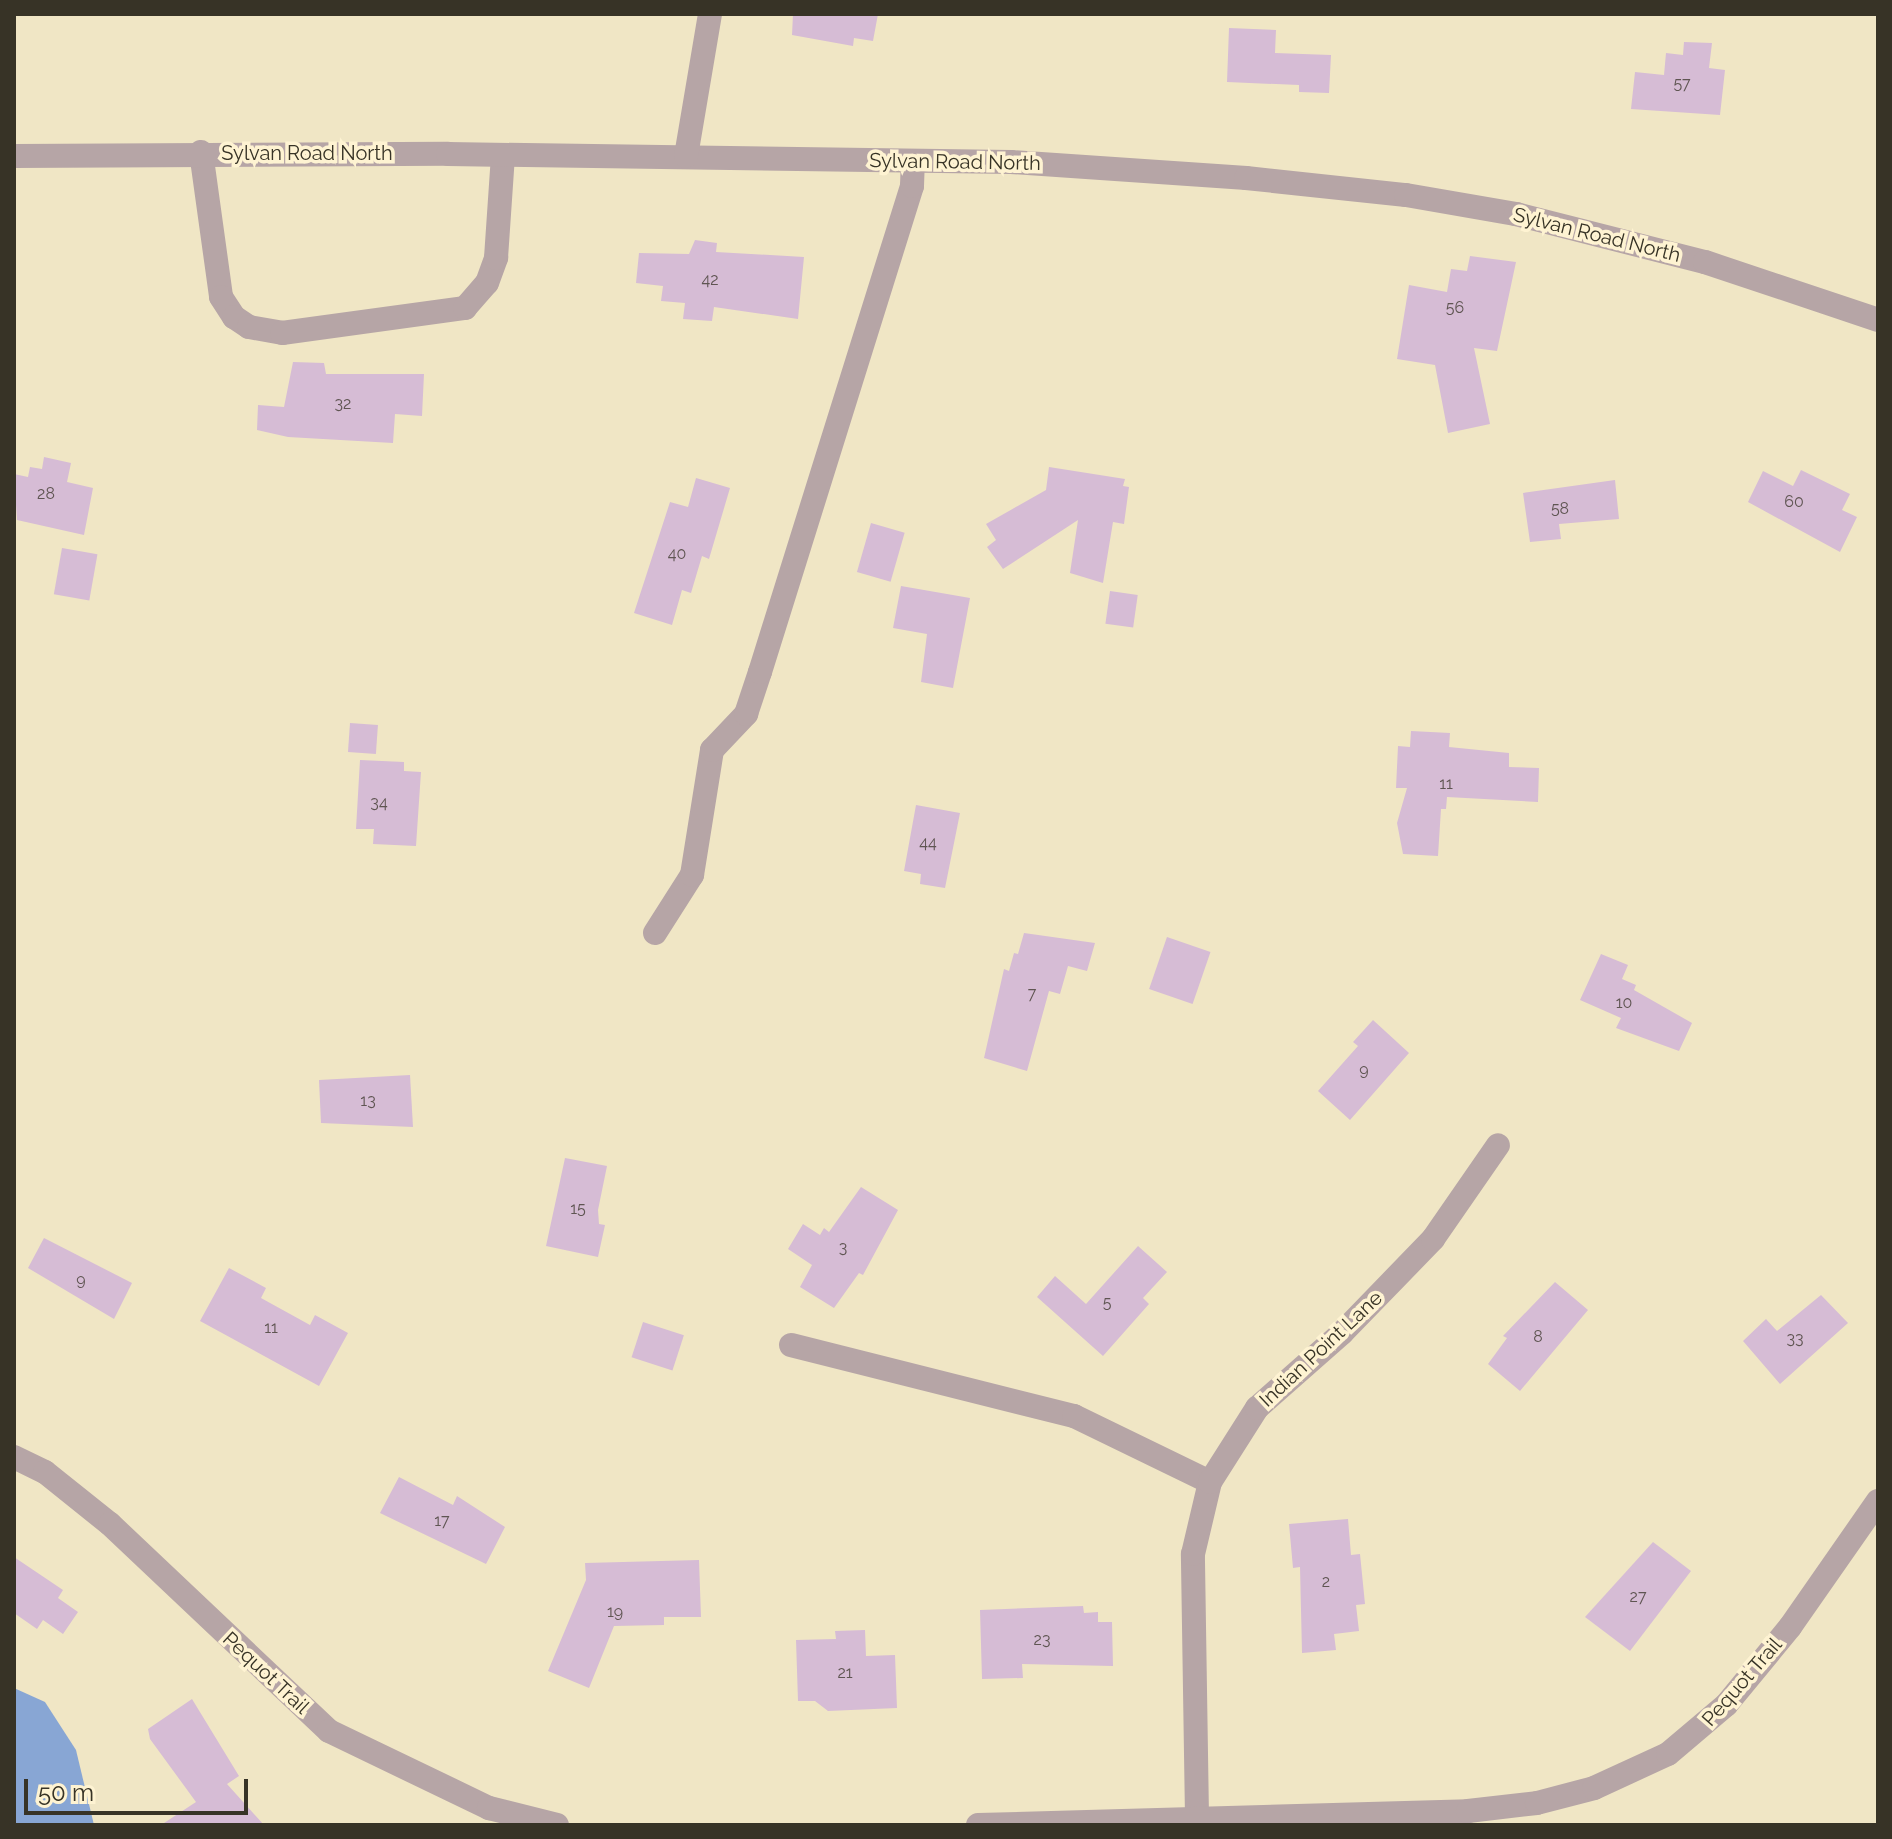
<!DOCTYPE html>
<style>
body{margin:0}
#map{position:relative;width:1892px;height:1839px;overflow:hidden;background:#f0e6c5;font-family:Raleway,sans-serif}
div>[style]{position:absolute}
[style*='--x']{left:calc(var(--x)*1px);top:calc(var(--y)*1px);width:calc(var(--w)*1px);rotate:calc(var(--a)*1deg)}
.water>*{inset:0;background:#88a6d4}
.building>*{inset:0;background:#d6bcd5;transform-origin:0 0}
.minor>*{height:24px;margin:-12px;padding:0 12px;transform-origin:12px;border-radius:12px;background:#b6a5a6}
span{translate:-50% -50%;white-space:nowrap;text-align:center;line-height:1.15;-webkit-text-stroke:7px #fef3d2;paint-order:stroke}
.number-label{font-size:16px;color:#5f5552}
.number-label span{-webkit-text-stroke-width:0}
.street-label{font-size:20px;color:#373326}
.frame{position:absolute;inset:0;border:16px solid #373326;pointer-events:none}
.scale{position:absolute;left:24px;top:1779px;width:224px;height:36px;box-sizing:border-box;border:4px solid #373326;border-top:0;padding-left:10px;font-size:24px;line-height:28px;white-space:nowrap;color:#373326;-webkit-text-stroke:6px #fef3d2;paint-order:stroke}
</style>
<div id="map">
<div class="water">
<div style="clip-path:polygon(14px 1688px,45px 1702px,76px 1750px,94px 1825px,14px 1825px)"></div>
</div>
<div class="building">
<div style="clip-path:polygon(793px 14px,878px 14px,873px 41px,854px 38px,853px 46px,792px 35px)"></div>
<div style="clip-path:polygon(1229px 28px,1276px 30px,1275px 53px,1331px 55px,1329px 93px,1299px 92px,1299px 85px,1227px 82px)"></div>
<div style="clip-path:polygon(1684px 42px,1712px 43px,1709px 68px,1725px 70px,1720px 115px,1631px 109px,1635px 72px,1664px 75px,1666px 53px,1683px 55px)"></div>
<div style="clip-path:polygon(695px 240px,717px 243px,716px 252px,804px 257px,798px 319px,714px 307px,712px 321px,683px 319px,685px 303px,661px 301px,663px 286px,636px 283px,639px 253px,689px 254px)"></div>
<div style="clip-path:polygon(1470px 256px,1516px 262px,1497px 351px,1474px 348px,1490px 424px,1448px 433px,1435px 365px,1397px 359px,1409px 285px,1447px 292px,1451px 269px,1467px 271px)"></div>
<div style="clip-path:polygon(293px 362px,324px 363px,326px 374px,424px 374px,422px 416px,395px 414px,393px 443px,288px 437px,257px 430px,258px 405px,284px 407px)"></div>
<div style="clip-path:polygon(44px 457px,71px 463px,67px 482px,93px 488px,84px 535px,17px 520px,14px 474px,28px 477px,30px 467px,42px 469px)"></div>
<div style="clip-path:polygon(1049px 467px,1125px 479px,1123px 486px,1129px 487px,1124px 524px,1113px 522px,1103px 583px,1070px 573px,1078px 520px,1003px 569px,987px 547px,996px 540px,986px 524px,1046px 490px)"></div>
<div style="clip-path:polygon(1801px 470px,1850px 494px,1842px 510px,1857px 517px,1840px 552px,1748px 502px,1763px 471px,1793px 486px)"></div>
<div style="clip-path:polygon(696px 478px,730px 488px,709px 559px,702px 556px,691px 593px,682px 590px,672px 625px,634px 613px,670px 502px,688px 507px)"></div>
<div style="clip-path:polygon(1615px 480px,1619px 519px,1559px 524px,1561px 539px,1530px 542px,1523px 493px)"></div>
<div style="left:871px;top:523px;width:35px;height:51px;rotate:16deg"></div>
<div style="left:62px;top:548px;width:36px;height:47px;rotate:10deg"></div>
<div style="clip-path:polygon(901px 586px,970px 598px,953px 688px,921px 682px,927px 634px,893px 628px)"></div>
<div style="left:1110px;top:591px;width:28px;height:33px;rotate:8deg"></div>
<div style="left:350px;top:723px;width:28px;height:29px;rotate:4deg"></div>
<div style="clip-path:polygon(1411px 731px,1450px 733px,1449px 747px,1509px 753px,1509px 767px,1539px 768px,1538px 802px,1447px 797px,1446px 809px,1441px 809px,1438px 856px,1403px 854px,1397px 823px,1407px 788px,1396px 788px,1398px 746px,1410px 747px)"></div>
<div style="clip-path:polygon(360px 760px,404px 762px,404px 771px,421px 772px,416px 846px,373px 844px,374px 829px,356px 829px)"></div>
<div style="clip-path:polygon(916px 805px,960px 813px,945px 888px,920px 884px,921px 874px,904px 871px)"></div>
<div style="clip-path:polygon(1024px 933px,1095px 943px,1087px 971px,1068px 966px,1060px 994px,1049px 991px,1027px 1071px,984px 1058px,1004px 969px,1009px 971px,1014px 953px,1018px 954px)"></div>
<div style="left:1167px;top:937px;width:46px;height:55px;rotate:19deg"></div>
<div style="clip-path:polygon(1601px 954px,1628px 965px,1622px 979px,1636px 985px,1634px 990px,1692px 1023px,1679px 1051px,1616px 1028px,1621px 1018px,1580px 1000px)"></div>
<div style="clip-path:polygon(1373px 1020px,1409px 1053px,1350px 1120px,1318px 1091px,1358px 1046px,1353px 1042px)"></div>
<div style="clip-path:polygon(410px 1075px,413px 1127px,321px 1123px,319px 1080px)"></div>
<div style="clip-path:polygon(565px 1158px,607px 1166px,598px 1210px,599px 1224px,605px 1225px,598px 1257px,546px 1246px)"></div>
<div style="clip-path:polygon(861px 1187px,898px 1210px,863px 1275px,859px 1273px,834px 1308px,800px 1287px,812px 1265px,788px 1249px,803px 1224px,820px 1235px,824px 1228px,829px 1232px)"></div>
<div style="clip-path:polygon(44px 1238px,132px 1283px,114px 1319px,28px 1268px)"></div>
<div style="clip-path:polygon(1138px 1246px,1167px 1272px,1143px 1298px,1149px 1304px,1103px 1356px,1037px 1297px,1055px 1276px,1086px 1304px)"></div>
<div style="clip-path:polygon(229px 1268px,266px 1288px,261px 1298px,310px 1325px,315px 1315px,348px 1333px,319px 1386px,200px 1321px)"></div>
<div style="clip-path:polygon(1555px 1282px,1588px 1310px,1520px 1391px,1488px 1364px,1507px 1338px,1503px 1336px)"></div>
<div style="clip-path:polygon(1821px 1295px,1848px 1323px,1780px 1384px,1743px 1341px,1766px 1319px,1777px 1331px)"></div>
<div style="left:643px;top:1322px;width:43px;height:37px;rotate:18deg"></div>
<div style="clip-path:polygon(399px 1477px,453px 1505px,457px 1496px,505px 1527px,486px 1564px,380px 1513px)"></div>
<div style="clip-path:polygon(1348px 1519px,1351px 1555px,1360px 1554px,1365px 1604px,1356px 1605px,1359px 1631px,1334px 1634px,1336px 1650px,1302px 1653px,1300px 1567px,1293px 1568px,1289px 1524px)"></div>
<div style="clip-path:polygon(1653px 1542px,1691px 1571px,1630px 1651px,1585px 1617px)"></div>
<div style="clip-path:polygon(14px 1557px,63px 1590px,58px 1598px,78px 1612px,63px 1634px,43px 1620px,37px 1629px,14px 1613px)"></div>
<div style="clip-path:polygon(699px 1560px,701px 1617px,664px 1617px,664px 1625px,614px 1626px,589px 1688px,548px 1671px,586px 1580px,585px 1563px)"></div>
<div style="clip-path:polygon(1083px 1606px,1084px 1613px,1098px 1612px,1098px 1622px,1112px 1622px,1113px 1666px,1022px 1664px,1023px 1678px,982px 1679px,980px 1610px)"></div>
<div style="clip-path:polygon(865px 1630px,866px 1656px,895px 1655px,897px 1708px,828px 1711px,815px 1701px,798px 1701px,796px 1640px,836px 1639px,835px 1631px)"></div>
<div style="clip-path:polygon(192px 1699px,239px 1776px,227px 1784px,264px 1825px,161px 1825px,196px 1802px,150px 1739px,148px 1729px)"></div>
</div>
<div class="minor">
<div style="--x:201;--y:152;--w:146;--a:82.1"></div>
<div style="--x:221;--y:297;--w:24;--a:57"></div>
<div style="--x:234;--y:317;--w:18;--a:34"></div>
<div style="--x:249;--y:327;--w:34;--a:10"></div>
<div style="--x:282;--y:333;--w:185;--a:-7.8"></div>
<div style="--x:465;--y:308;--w:33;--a:-49"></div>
<div style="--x:487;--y:283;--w:27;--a:-70"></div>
<div style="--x:496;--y:258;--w:103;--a:-86.1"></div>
<div style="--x:14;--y:156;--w:434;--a:-0.3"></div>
<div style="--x:448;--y:154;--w:563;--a:0.81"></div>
<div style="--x:1011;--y:162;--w:236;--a:3.9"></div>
<div style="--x:1246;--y:178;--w:161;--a:6.1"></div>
<div style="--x:1406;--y:195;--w:112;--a:9.8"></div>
<div style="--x:1516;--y:214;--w:195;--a:14.3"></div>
<div style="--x:1705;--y:262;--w:182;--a:18.5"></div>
<div style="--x:686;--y:156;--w:144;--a:-80.4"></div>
<div style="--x:655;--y:933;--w:69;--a:-57.5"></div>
<div style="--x:692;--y:875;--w:127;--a:-80.9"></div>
<div style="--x:712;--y:750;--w:50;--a:-46.6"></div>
<div style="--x:746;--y:714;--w:44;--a:-71.6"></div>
<div style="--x:760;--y:672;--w:509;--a:-72.63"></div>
<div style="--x:912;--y:186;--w:25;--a:-88"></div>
<div style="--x:791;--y:1345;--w:292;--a:14.1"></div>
<div style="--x:1074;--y:1416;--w:151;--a:25.9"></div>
<div style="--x:14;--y:1457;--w:34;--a:26"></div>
<div style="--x:45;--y:1472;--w:83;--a:38.7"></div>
<div style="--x:110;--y:1524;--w:301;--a:43.4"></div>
<div style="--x:329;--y:1731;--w:178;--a:25.7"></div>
<div style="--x:489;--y:1808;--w:70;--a:14"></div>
<div style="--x:1197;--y:1817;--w:263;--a:-90.9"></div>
<div style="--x:1193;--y:1554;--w:74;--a:-76.7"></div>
<div style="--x:1210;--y:1482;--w:88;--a:-57.6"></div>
<div style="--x:1257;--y:1408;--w:113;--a:-41.4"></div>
<div style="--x:1342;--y:1333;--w:131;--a:-45.9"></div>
<div style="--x:1433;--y:1239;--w:114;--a:-55.3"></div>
<div style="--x:978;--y:1825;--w:490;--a:-1.6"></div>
<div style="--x:1468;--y:1811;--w:69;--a:-6.6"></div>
<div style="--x:1537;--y:1803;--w:59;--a:-14.7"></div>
<div style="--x:1594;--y:1788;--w:81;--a:-24.7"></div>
<div style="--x:1668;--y:1754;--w:76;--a:-40.2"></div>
<div style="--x:1726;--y:1705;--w:101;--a:-50.6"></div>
<div style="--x:1790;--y:1627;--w:154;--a:-55.1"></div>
</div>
<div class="number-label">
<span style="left:1682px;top:84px">57</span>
<span style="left:710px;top:280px">42</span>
<span style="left:1455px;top:308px">56</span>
<span style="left:343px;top:404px">32</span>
<span style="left:46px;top:494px">28</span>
<span style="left:1794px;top:502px">60</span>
<span style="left:1560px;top:509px">58</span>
<span style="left:677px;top:554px">40</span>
<span style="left:1446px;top:784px">11</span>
<span style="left:379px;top:803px">34</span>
<span style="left:928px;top:843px">44</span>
<span style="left:1032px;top:994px">7</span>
<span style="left:1624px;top:1003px">10</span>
<span style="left:1364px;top:1070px">9</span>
<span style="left:368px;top:1101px">13</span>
<span style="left:578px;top:1209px">15</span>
<span style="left:843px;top:1248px">3</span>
<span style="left:81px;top:1280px">9</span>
<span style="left:1107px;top:1303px">5</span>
<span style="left:271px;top:1328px">11</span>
<span style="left:1538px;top:1337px">8</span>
<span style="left:1795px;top:1339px">33</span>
<span style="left:442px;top:1521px">17</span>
<span style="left:1326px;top:1582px">2</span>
<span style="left:1638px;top:1597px">27</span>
<span style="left:615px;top:1612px">19</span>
<span style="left:1042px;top:1640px">23</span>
<span style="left:845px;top:1673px">21</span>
</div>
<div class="street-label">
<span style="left:307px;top:153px">Sylvan Road North</span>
<span style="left:955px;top:162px;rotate:1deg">Sylvan Road North</span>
<span style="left:1597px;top:235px;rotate:14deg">Sylvan Road North</span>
<span style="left:1321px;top:1349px;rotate:-43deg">Indian Point Lane</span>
<span style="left:266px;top:1673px;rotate:43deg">Pequot Trail</span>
<span style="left:1742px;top:1682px;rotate:-49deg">Pequot Trail</span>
</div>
<div class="frame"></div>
<div class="scale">50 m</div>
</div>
